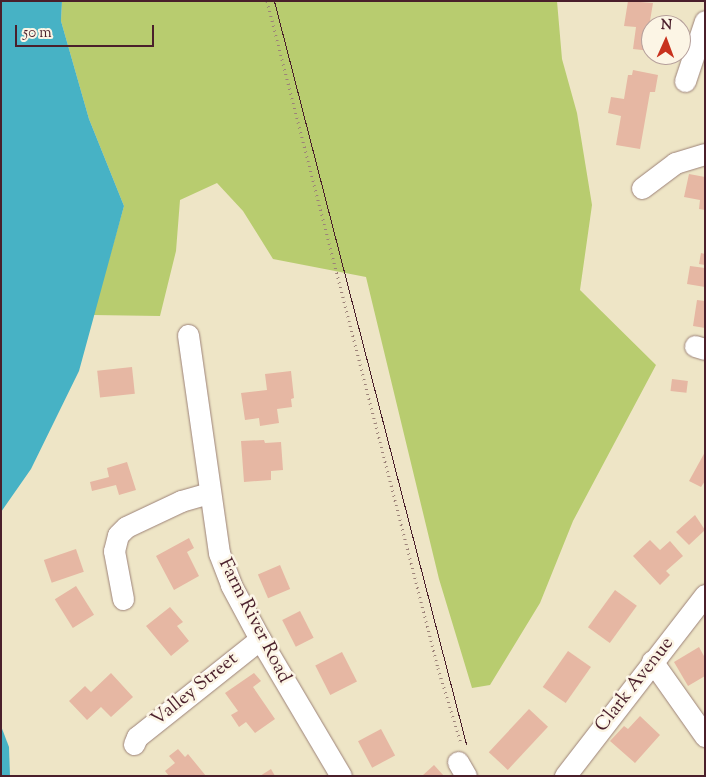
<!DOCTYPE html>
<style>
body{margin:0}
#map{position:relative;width:706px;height:777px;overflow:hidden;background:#eee5c6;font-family:"Sorts Mill Goudy",serif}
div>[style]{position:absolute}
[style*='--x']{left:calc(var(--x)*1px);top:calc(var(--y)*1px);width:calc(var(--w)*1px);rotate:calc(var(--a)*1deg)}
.green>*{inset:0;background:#b8cc6f}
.water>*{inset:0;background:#47b2c5}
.building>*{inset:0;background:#e6b7a3;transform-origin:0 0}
.path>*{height:3px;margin-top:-1.5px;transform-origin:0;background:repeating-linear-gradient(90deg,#9c8278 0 1px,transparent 0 5px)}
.roads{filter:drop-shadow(0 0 1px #9c8278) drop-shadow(0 0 1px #9c8278)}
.minor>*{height:21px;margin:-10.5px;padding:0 10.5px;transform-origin:10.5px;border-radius:10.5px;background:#fff}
.tram>*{height:1px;margin:-0.5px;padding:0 0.5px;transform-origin:0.5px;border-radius:0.5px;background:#4a1f2b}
span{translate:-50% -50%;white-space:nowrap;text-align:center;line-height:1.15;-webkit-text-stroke:5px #fcf5e5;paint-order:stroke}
.street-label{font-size:19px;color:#4a1f2b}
.frame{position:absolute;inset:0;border:2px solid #4a1f2b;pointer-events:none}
.north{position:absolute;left:641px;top:15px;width:50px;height:50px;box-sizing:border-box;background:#fcf5e5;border:1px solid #b59f9b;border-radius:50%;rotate:2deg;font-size:14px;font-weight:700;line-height:20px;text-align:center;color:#4a1f2b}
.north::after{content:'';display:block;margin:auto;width:18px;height:22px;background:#c8321e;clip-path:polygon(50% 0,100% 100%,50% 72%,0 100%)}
.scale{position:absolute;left:15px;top:25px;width:139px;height:22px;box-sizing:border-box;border:2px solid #4a1f2b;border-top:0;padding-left:6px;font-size:15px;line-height:18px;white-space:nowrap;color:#4a1f2b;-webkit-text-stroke:4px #fcf5e5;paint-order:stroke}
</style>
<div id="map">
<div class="green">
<div style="clip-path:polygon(62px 1px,557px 1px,562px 59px,577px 113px,592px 205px,580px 290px,656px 365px,573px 521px,540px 603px,490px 685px,472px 688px,439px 579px,366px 277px,273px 259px,243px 211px,217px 183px,180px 200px,176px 251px,160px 316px,93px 315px,124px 206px,89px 119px,61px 21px)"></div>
</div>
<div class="water">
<div style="clip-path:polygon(1px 1px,62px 1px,61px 21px,89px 119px,124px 206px,79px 371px,31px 469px,1px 512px)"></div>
<div style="clip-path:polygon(1px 726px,9px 747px,10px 776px,1px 776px)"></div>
</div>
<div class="building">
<div style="clip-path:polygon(628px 1px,653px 3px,649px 27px,651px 51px,633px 49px,636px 27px,624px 26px)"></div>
<div style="clip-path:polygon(633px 70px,658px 75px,655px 92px,650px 92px,640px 149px,616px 145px,621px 116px,608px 113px,611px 97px,624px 99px,628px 75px,632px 75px)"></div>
<div style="clip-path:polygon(689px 174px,705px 177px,705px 210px,699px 209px,700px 200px,684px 197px)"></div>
<div style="clip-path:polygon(701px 253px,705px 254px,705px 265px,699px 264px)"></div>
<div style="clip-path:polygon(690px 266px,705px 268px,705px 287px,687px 284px)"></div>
<div style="clip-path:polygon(697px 300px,705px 301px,705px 328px,693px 326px)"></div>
<div style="left:132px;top:367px;width:27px;height:35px;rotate:84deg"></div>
<div style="clip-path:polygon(291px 371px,294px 398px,291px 399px,292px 407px,277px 409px,279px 423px,260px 426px,259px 418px,245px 420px,241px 393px,267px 390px,265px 374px)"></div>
<div style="left:672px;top:379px;width:16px;height:12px;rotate:7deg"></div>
<div style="clip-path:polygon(264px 440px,265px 443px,281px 442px,283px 470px,271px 471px,271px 480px,244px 482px,241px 441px)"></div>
<div style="clip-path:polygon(705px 452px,705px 481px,701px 487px,689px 481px)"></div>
<div style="clip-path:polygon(127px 462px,136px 490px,119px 495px,116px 485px,92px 491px,90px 482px,109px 477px,107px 468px)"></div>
<div style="clip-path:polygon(695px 515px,705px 530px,689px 545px,676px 532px)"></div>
<div style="clip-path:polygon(189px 538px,194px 548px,187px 552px,199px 576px,174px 590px,156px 556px)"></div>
<div style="clip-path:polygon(650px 540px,660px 550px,670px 541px,683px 556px,666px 571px,670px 575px,660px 585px,633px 556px)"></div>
<div style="left:76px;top:549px;width:24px;height:34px;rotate:71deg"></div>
<div style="left:280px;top:565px;width:26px;height:24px;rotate:67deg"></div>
<div style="left:76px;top:586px;width:34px;height:25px;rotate:58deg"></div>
<div style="left:615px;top:590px;width:27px;height:46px;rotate:36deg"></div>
<div style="clip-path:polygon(170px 607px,183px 622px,177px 626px,189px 641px,171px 656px,146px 626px)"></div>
<div style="left:300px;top:611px;width:30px;height:20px;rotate:63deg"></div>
<div style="clip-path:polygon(699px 647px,705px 658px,705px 676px,688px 686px,674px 662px)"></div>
<div style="left:568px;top:651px;width:28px;height:44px;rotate:35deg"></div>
<div style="left:342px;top:652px;width:33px;height:30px;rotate:63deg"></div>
<div style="clip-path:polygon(111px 673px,133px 697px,111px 717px,101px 707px,87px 720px,69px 701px,85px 686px,91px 692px)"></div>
<div style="clip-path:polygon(254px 673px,261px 681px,253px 687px,275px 719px,255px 733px,246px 722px,239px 727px,231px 715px,238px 711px,225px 693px)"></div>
<div style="left:529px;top:709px;width:26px;height:59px;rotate:43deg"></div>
<div style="clip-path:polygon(640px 716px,660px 735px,635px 763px,610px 741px,624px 726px,628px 729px)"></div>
<div style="left:381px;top:729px;width:30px;height:26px;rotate:62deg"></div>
<div style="clip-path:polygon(178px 749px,185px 757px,188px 754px,206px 776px,169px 776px,165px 771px,175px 763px,169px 756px)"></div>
<div style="clip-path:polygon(434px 765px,444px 776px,422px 776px)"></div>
<div style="clip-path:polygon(271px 769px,275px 776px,260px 776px)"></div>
</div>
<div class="path">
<div style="--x:267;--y:1;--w:689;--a:75.62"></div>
<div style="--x:438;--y:668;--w:78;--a:73"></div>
</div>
<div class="roads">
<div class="minor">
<div style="--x:685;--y:81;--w:63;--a:-71.6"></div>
<div style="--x:642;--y:188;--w:41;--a:-37.1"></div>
<div style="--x:675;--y:163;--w:31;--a:-17"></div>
<div style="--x:188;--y:335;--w:220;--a:81.9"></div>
<div style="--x:219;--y:553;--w:34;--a:69"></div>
<div style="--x:231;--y:585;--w:61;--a:61.8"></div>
<div style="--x:260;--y:639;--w:159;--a:59.4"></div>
<div style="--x:695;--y:346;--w:10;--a:17"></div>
<div style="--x:123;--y:599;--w:49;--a:-100.6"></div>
<div style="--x:114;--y:551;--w:16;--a:-76"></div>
<div style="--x:118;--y:535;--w:11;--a:-45"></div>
<div style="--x:126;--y:527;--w:61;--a:-25.3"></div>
<div style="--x:181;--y:501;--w:29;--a:-16"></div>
<div style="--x:652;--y:661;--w:92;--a:54.8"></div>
<div style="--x:134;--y:744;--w:8;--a:-67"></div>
<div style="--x:137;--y:737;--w:157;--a:-38.5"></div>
<div style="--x:458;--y:762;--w:16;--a:60"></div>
<div style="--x:565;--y:776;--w:229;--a:-52.3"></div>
</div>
</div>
<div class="tram">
<div style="--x:274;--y:1;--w:767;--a:75.51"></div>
</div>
<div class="street-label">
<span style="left:254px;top:621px;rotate:63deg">Farm River Road</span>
<span style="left:635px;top:685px;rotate:-52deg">Clark Avenue</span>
<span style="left:195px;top:690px;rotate:-39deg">Valley Street</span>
</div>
<div class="frame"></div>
<div class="north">N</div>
<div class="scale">50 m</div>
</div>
